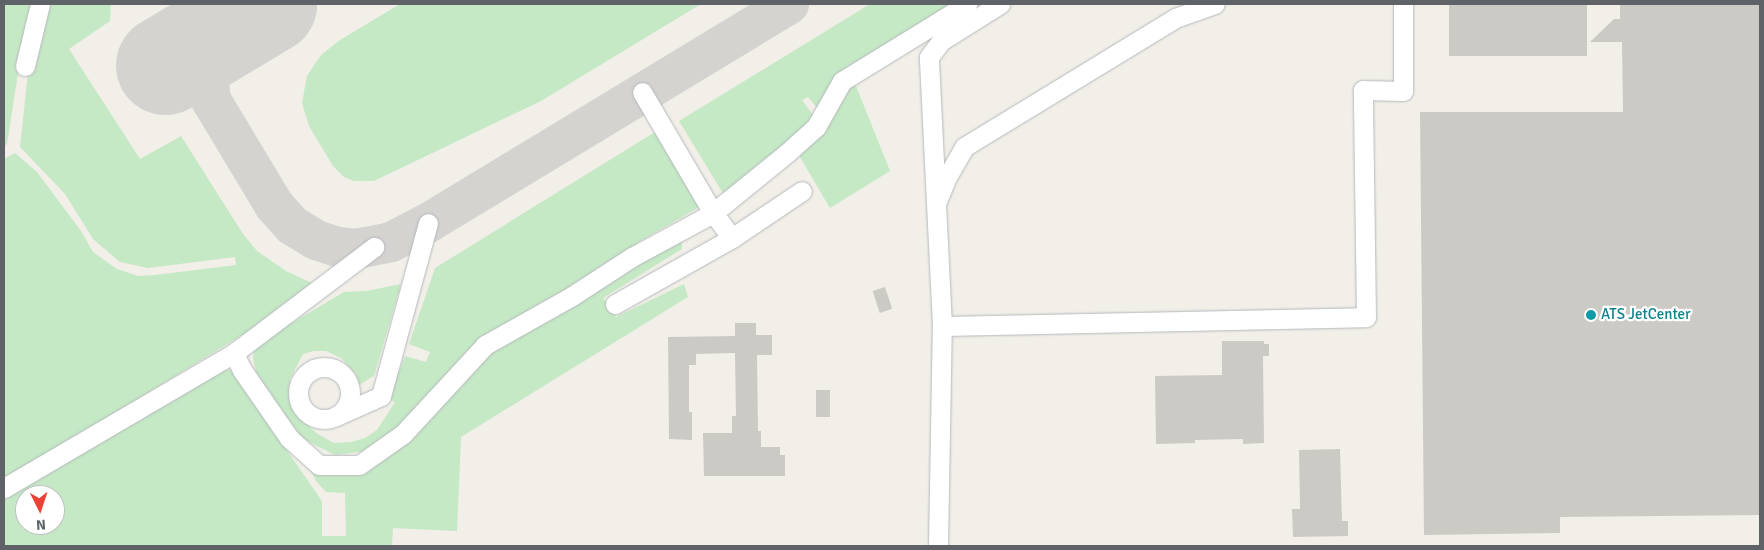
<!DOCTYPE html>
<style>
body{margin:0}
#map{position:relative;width:1764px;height:550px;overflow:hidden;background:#f1efe8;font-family:Signika,sans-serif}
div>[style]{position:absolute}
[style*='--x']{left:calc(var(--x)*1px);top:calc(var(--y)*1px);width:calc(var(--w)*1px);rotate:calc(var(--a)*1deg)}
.green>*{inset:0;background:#c5e8c5}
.taxiway>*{height:40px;margin:-20px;padding:0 20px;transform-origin:20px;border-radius:20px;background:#d4d3d0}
.runway>*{height:99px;margin:-49.5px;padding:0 49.5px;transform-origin:49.5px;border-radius:49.5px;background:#d4d3d0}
.building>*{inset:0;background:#cccac5;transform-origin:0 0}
.roads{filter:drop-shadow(0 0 1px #b5b8bc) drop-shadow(0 0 1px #b5b8bc)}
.minor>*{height:19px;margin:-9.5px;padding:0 9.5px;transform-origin:9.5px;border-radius:9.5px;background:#fff}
.minor>.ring{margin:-9.5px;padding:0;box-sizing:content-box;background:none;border:19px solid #fff;border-radius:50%}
.dots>*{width:14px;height:14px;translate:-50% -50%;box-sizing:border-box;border:2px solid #fff;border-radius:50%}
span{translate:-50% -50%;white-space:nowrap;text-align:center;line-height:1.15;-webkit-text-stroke:4.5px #fff;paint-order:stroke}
.culture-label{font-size:15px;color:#0d838f}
.left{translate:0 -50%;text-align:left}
.frame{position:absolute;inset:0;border:5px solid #5f6368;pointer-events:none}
.north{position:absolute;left:15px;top:485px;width:50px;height:50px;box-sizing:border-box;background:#fff;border:1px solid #bfc1c3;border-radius:50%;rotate:176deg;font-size:14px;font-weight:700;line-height:20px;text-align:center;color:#5f6368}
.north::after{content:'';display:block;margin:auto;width:18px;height:22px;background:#ea4335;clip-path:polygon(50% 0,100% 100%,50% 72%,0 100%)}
</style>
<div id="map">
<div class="green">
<div style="clip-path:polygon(4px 4px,31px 4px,26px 22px,7px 144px,4px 146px)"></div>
<div style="clip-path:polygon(43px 4px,111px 4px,110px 21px,69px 49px,140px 159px,181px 136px,243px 234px,257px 251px,286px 271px,316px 285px,314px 291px,4px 481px,4px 159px,15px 153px,37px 172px,81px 231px,93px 252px,117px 269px,138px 276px,155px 275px,236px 265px,235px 257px,148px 268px,120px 262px,93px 239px,65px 194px,20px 147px,28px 73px)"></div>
<div style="clip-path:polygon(400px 4px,701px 4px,541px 101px,374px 181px,354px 181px,344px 177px,333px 166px,309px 126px,302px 103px,307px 76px,321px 55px,340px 40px)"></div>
<div style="clip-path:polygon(870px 4px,956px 4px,818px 109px,808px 97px,802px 100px,813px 115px,792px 142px,724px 195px,679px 121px)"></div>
<div style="clip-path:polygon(856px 86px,890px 171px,830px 208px,797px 152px,847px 87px)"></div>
<div style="clip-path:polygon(655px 132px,701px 206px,642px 240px,577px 286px,480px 341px,403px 422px,367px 451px,335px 455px,303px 439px,257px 378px,253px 358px,254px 347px,275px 333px,344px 292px,366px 291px,401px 284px,374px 376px,357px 386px,356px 374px,341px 358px,326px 351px,314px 351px,303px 354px,290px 379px,289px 397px,300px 417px,316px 433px,334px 443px,351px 442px,365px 438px,377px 430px,395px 402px,388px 399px,405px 356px,426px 362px,430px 352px,409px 344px,435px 268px)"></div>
<div style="clip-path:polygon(evenodd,682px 236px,682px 249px,603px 298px,616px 317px,684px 284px,688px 297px,461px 437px,457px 531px,393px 528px,392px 545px,4px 546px,4px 494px,218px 370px,231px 370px,322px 501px,322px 536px,346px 536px,345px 493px,326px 492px,316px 481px,310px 469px,360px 471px,491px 349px,634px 267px,682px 236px,25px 495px,55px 495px,55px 525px,25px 525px,25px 495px)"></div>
</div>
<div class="taxiway">
<div style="--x:233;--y:24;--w:23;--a:124"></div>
<div style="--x:220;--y:43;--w:26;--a:108"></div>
<div style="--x:212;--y:68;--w:15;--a:101"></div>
<div style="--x:209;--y:83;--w:17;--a:83"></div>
<div style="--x:211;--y:100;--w:122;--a:59"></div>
<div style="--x:274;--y:205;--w:28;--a:48"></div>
<div style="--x:293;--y:226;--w:27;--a:31"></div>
<div style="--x:316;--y:240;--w:23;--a:18"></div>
<div style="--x:338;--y:247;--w:18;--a:6"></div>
<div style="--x:356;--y:249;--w:36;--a:-11"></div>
<div style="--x:391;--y:242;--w:42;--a:-27.2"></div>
<div style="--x:428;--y:223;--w:422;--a:-31.2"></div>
</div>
<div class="runway">
<div style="--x:165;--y:65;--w:119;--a:-30.9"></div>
</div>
<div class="building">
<div style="left:1449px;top:4px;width:138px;height:52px"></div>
<div style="clip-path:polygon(1620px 4px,1760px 4px,1760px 515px,1560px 517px,1560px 533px,1424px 535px,1420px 112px,1623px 112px,1622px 42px,1590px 42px,1614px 19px,1620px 19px)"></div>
<div style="left:885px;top:287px;width:23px;height:13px;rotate:72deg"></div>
<div style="clip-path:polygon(735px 323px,756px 323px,756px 335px,772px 335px,772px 355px,757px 355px,758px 431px,761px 431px,761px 447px,780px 447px,780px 455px,785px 455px,785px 476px,704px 476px,703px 433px,732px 433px,732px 416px,736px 416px,735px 353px,696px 354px,696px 365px,689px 365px,689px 412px,692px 412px,692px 440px,669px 439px,668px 337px,735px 336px)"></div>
<div style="clip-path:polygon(1222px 341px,1264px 341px,1264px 344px,1269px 344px,1269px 356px,1263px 356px,1264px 443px,1243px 444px,1243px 439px,1195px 440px,1195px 443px,1156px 444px,1155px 376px,1222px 375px)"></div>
<div style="left:816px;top:390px;width:14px;height:27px"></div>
<div style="clip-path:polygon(1340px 449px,1342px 521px,1348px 521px,1348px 536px,1293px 537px,1292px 509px,1300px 509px,1299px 450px)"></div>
</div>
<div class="roads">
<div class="minor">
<div style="--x:25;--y:66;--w:64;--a:-76.4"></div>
<div style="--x:938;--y:199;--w:24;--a:-68"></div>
<div style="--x:947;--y:177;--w:34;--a:-60"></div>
<div style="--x:964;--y:147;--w:247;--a:-31.4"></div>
<div style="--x:1175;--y:18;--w:42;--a:-19.3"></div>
<div style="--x:732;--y:238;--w:84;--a:-33.9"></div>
<div style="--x:615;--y:304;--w:134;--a:-29.4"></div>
<div style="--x:732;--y:238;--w:31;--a:-127"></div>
<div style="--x:713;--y:213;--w:95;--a:-39"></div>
<div style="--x:787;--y:153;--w:39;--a:-42"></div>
<div style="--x:816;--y:127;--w:53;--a:-60.5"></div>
<div style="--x:842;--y:81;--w:147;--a:-31.6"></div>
<div style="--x:942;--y:326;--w:269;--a:-92.8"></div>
<div style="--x:929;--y:57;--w:20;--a:-53"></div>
<div style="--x:941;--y:41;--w:70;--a:-32.1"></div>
<div style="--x:234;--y:353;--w:19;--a:65"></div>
<div style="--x:242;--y:370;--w:83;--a:55.3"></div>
<div style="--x:289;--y:438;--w:40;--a:42"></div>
<div style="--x:319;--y:465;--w:40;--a:0"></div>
<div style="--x:359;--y:465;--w:54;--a:-35.2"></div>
<div style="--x:403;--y:434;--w:121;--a:-47.3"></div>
<div style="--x:485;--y:345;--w:100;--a:-29.4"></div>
<div style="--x:572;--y:296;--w:72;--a:-33"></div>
<div style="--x:632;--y:257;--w:92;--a:-28.5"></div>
<div style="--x:713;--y:213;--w:140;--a:-120.4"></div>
<div class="ring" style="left:298px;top:367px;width:33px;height:33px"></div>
<div style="--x:336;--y:416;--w:49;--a:-24"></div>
<div style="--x:381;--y:396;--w:179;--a:-74.8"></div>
<div style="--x:4;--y:488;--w:267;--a:-30.4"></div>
<div style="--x:234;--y:353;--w:176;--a:-37.1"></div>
<div style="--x:938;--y:546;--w:220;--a:-89"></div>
<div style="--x:942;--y:326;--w:424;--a:-1.2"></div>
<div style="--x:1366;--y:317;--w:227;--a:-90.8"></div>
<div style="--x:1363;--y:90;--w:40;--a:1.4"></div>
<div style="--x:1403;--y:91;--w:87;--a:-90"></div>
</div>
</div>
<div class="dots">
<div style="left:1591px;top:315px;background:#0f9aa8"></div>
</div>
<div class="culture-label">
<span class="left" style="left:1601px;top:315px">ATS JetCenter</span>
</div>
<div class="frame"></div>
<div class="north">N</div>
</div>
